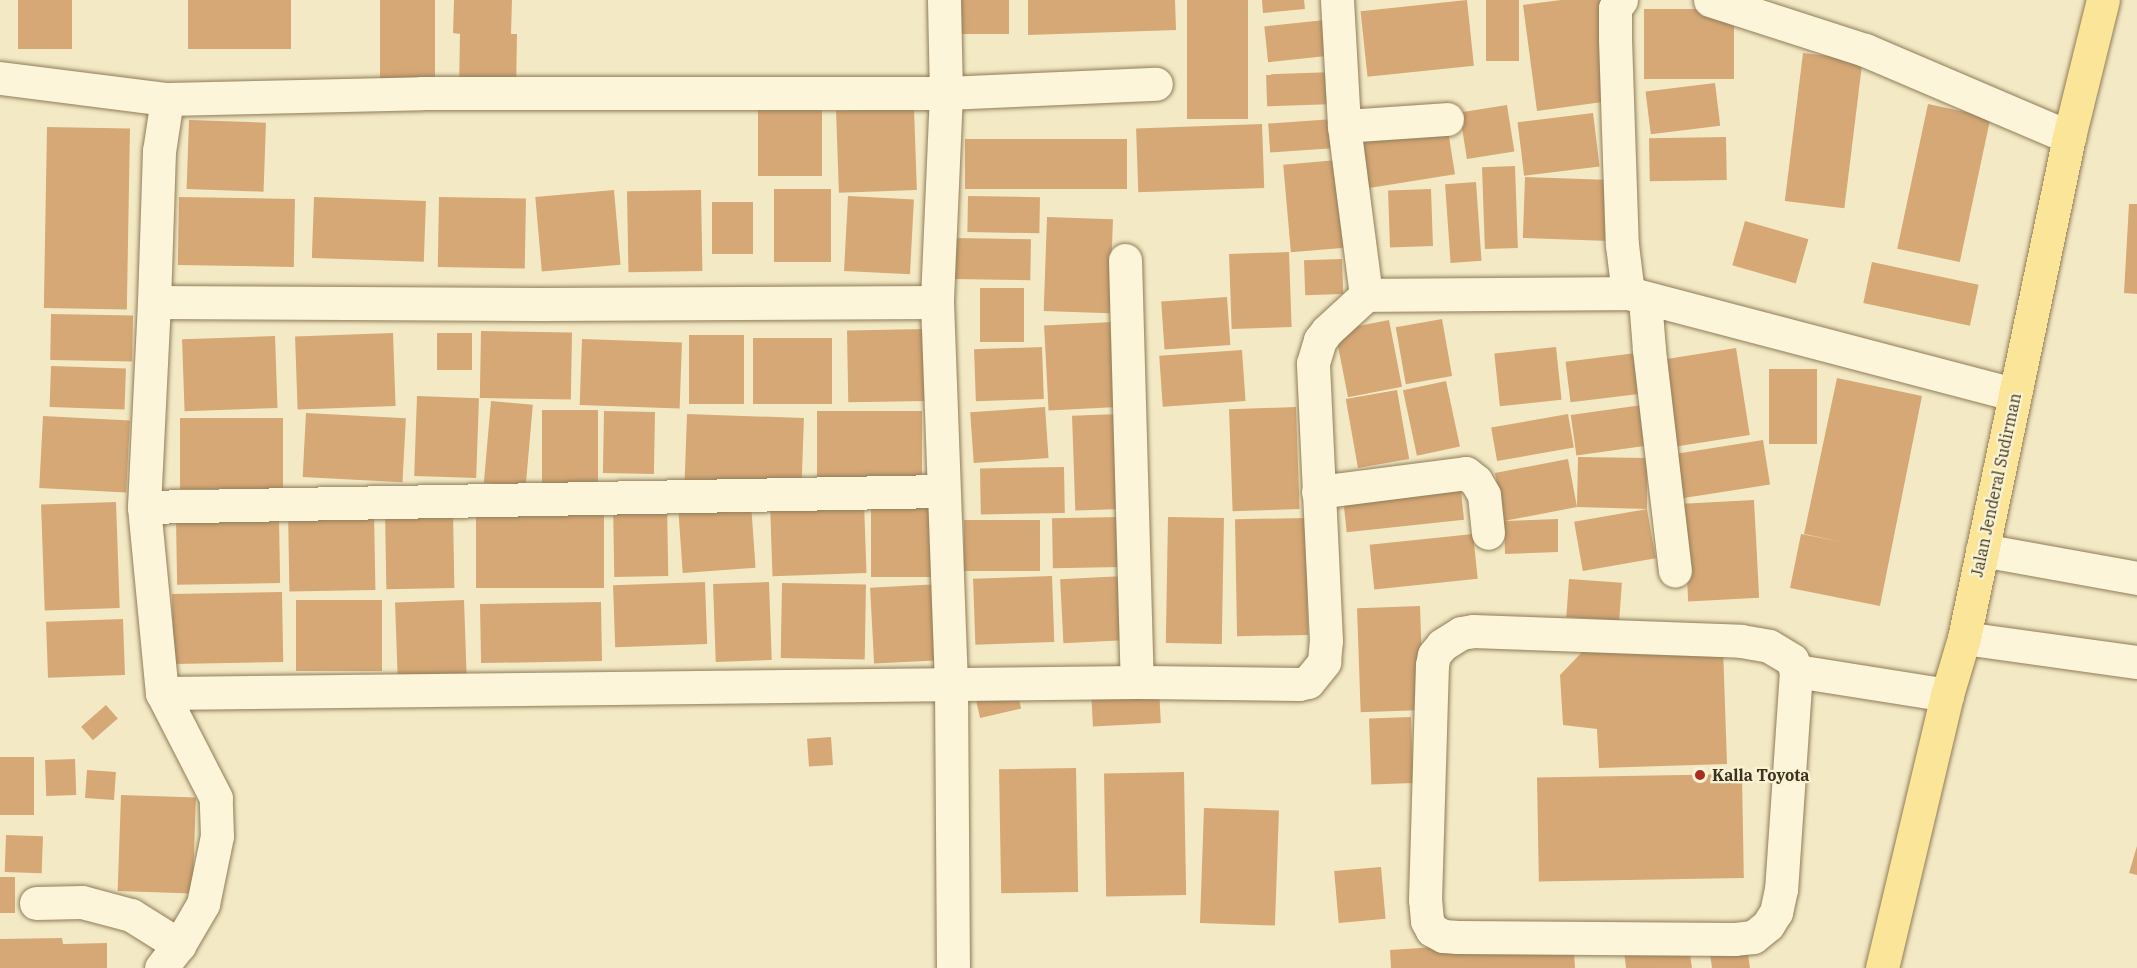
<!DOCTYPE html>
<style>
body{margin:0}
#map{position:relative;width:2137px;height:968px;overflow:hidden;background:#f3eac5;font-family:"IBM Plex Serif",serif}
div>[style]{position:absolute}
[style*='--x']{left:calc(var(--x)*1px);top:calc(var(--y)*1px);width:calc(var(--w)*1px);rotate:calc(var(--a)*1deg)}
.building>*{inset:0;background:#d5a876;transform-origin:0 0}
.roads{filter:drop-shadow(0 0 2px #917c58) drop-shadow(0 0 2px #917c58)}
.minor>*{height:33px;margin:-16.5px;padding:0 16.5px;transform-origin:16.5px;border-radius:16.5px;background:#fcf5d9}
.major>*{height:33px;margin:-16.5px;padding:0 16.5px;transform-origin:16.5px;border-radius:16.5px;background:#fae599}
.dots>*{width:16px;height:16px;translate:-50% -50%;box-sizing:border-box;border:3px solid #f9f3d5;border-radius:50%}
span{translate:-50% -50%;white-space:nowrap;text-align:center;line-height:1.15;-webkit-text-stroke:4.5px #f9f3d5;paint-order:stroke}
.street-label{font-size:16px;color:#3f311e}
.poi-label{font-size:16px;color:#3f311e;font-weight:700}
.left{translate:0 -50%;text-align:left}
</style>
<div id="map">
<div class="building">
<div style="left:18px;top:0;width:54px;height:49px"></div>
<div style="left:188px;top:0;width:103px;height:49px"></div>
<div style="left:380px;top:0;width:55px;height:82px"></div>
<div style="clip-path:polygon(454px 0,512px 0,511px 34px,517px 34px,516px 90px,459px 89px,460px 34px,453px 33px)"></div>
<div style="left:958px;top:0;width:51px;height:34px"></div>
<div style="clip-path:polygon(1028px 0,1175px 0,1176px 30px,1028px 35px)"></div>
<div style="left:1187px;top:0;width:61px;height:119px"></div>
<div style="clip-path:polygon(1262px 0,1304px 0,1305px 9px,1263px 13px)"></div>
<div style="left:1467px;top:0;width:66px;height:107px;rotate:84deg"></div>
<div style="left:1486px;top:0;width:33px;height:61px"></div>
<div style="clip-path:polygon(1561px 0,1604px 0,1617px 100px,1537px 111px,1523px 5px)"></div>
<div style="left:1644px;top:9px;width:90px;height:70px"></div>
<div style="left:1325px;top:20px;width:36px;height:61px;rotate:84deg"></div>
<div style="left:1803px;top:53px;width:60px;height:149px;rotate:7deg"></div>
<div style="left:1334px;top:72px;width:32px;height:68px;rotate:88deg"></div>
<div style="left:1715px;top:83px;width:43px;height:70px;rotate:83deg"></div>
<div style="left:1928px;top:104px;width:64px;height:148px;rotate:12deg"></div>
<div style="left:1507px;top:105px;width:47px;height:48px;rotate:81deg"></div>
<div style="left:822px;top:106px;width:70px;height:64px;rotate:90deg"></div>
<div style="left:914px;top:108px;width:82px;height:78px;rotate:88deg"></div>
<div style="left:1593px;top:113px;width:54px;height:76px;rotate:83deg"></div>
<div style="left:1334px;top:119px;width:29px;height:66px;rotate:86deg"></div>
<div style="left:189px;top:120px;width:77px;height:69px;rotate:2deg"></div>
<div style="left:1262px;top:124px;width:64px;height:126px;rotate:88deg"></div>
<div style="left:1447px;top:124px;width:51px;height:90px;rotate:81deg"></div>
<div style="left:47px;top:127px;width:83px;height:181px;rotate:1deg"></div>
<div style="left:1726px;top:137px;width:43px;height:77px;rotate:89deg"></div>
<div style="left:965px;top:139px;width:162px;height:50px"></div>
<div style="left:1337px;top:160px;width:88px;height:54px;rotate:85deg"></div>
<div style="left:1515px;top:166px;width:82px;height:33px;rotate:88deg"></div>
<div style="left:1525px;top:177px;width:93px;height:61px;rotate:2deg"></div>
<div style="left:1476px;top:182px;width:79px;height:31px;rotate:86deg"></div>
<div style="left:774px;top:189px;width:57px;height:73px"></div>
<div style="left:1431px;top:189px;width:57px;height:43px;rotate:88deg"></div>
<div style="left:614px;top:190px;width:75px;height:79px;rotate:85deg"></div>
<div style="left:701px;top:190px;width:81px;height:74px;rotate:89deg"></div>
<div style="left:848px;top:196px;width:66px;height:75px;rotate:3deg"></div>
<div style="left:968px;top:196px;width:72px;height:36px;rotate:1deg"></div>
<div style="left:179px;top:197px;width:116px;height:68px;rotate:1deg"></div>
<div style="left:314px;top:197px;width:112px;height:61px;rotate:2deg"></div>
<div style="left:439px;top:197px;width:87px;height:70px;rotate:1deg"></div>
<div style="left:712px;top:202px;width:41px;height:52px"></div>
<div style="clip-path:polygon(2129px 204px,2137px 204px,2137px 294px,2124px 293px)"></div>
<div style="left:1047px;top:217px;width:66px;height:94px;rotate:2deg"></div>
<div style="left:1745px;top:221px;width:66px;height:46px;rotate:16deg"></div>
<div style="left:954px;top:238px;width:77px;height:41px;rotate:1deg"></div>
<div style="left:1289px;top:252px;width:75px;height:60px;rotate:88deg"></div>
<div style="left:1342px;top:259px;width:35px;height:38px;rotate:88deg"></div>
<div style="left:1872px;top:262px;width:109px;height:42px;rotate:12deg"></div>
<div style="left:980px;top:288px;width:44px;height:54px"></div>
<div style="left:1227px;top:297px;width:48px;height:66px;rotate:86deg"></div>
<div style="left:51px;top:314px;width:82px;height:46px;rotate:1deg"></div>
<div style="left:1442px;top:319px;width:58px;height:47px;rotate:80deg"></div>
<div style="left:1389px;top:320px;width:68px;height:55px;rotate:79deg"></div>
<div style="left:1113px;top:322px;width:85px;height:69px;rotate:87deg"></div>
<div style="left:926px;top:329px;width:72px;height:79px;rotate:89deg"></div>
<div style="left:481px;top:331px;width:91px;height:67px;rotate:1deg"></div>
<div style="left:393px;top:333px;width:73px;height:98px;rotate:88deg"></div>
<div style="left:437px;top:333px;width:35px;height:37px"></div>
<div style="left:689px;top:335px;width:55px;height:69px"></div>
<div style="left:275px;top:336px;width:72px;height:93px;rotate:88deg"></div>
<div style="left:753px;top:338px;width:79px;height:66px"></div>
<div style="left:582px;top:339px;width:100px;height:66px;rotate:2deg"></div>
<div style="left:1042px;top:347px;width:52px;height:68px;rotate:88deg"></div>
<div style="left:1556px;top:347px;width:53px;height:62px;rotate:84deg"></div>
<div style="left:1736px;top:348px;width:88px;height:86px;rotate:81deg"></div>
<div style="left:1242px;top:350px;width:51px;height:83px;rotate:86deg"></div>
<div style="left:1636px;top:353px;width:41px;height:71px;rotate:83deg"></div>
<div style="left:51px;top:366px;width:75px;height:41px;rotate:2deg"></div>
<div style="left:1817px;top:369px;width:75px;height:48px;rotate:90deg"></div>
<div style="clip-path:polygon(1837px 378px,1922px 396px,1880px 606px,1790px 588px,1801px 534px,1843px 542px,1804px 534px)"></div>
<div style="left:1446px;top:381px;width:67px;height:44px;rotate:78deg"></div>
<div style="left:1397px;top:390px;width:70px;height:52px;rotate:80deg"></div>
<div style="left:417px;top:396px;width:62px;height:80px;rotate:2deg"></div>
<div style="left:491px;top:401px;width:42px;height:82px;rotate:5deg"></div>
<div style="left:1642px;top:405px;width:41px;height:72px;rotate:82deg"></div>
<div style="left:1045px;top:407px;width:51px;height:75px;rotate:86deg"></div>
<div style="left:1296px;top:407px;width:102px;height:67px;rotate:88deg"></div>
<div style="left:542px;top:410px;width:56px;height:73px"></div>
<div style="left:604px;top:411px;width:51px;height:62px;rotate:1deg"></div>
<div style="left:817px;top:411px;width:105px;height:74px"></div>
<div style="left:306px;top:413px;width:100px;height:64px;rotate:3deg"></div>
<div style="left:687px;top:414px;width:117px;height:70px;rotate:2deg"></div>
<div style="left:1119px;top:414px;width:95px;height:47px;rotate:88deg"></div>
<div style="left:1568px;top:414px;width:34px;height:78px;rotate:80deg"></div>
<div style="left:43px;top:416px;width:87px;height:72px;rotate:3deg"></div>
<div style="left:180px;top:418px;width:103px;height:71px"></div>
<div style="left:1763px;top:440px;width:45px;height:97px;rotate:81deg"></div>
<div style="clip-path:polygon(1578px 457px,1647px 458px,1647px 509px,1577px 507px,1504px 521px,1558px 519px,1558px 552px,1505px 554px,1504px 521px,1495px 473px,1568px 459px,1577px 507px)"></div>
<div style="left:1064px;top:467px;width:46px;height:84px;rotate:89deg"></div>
<div style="left:1461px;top:491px;width:29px;height:118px;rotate:84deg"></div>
<div style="left:1754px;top:500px;width:98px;height:71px;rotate:87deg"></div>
<div style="left:871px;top:501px;width:68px;height:76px"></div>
<div style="left:116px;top:502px;width:106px;height:75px;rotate:88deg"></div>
<div style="left:667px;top:502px;width:74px;height:54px;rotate:89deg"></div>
<div style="left:864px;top:502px;width:71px;height:94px;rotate:88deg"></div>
<div style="left:751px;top:503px;width:65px;height:73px;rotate:86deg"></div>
<div style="left:476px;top:507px;width:128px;height:81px"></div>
<div style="left:374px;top:509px;width:81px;height:86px;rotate:89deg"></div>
<div style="left:1647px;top:509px;width:50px;height:74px;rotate:80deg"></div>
<div style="left:453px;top:510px;width:78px;height:68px;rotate:89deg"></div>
<div style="left:1120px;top:517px;width:50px;height:68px;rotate:89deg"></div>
<div style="left:1168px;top:517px;width:56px;height:126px;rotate:1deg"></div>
<div style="left:279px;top:518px;width:65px;height:103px;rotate:89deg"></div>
<div style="left:1306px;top:518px;width:117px;height:71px;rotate:89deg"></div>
<div style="left:964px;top:520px;width:76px;height:51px"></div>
<div style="left:1473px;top:534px;width:45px;height:104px;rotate:84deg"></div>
<div style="left:1052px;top:576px;width:66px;height:79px;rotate:88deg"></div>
<div style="left:1124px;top:576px;width:64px;height:64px;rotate:87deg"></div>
<div style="left:1569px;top:579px;width:53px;height:38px;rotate:4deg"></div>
<div style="left:705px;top:582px;width:62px;height:92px;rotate:88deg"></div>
<div style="left:769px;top:582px;width:78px;height:56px;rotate:88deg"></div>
<div style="left:782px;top:583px;width:84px;height:75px;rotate:1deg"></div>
<div style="left:941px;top:584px;width:76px;height:71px;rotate:87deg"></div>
<div style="left:282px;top:592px;width:70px;height:110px;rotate:89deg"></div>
<div style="left:296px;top:600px;width:86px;height:71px"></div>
<div style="left:464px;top:600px;width:77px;height:69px;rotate:88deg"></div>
<div style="left:601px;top:602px;width:59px;height:121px;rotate:89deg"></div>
<div style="left:1420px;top:606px;width:104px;height:63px;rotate:88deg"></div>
<div style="left:123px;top:619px;width:56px;height:77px;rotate:88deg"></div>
<div style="clip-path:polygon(1587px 647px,1723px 647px,1727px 764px,1599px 768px,1597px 729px,1563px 725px,1560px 675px)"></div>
<div style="left:1159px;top:688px;width:35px;height:68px;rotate:87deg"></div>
<div style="left:1017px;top:691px;width:18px;height:42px;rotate:77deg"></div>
<div style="left:106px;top:705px;width:18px;height:33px;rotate:49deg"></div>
<div style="left:1411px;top:717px;width:66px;height:42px;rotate:88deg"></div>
<div style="left:831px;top:737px;width:28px;height:24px;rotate:86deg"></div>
<div style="left:0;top:757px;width:34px;height:58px"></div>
<div style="left:75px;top:759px;width:36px;height:30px;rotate:88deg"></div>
<div style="left:1076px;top:768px;width:124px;height:77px;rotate:89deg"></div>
<div style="left:87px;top:770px;width:29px;height:28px;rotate:4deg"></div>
<div style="left:1184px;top:772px;width:123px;height:80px;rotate:89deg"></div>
<div style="left:1742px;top:774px;width:104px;height:205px;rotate:89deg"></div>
<div style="left:121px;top:795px;width:75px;height:96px;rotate:2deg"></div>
<div style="left:1204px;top:808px;width:75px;height:115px;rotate:2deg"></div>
<div style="left:6px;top:835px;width:37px;height:37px;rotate:2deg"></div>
<div style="clip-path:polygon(2137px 846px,2137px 875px,2129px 873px)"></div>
<div style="left:1381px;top:867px;width:52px;height:47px;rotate:85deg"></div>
<div style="left:0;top:877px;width:15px;height:36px"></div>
<div style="clip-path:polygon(62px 938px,63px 944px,107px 943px,107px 968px,0 968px,0 939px)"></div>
<div style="clip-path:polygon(1573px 938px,1575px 968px,1391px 968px,1390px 950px)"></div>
<div style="clip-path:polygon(1746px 940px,1750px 968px,1712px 968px,1709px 945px)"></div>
<div style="clip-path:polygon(1688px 942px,1692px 968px,1626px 968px,1624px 951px)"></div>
</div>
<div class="roads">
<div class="minor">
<div style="--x:944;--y:0;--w:93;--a:88.8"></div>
<div style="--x:946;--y:93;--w:209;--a:92.5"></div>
<div style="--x:937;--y:302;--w:383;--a:87.9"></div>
<div style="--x:951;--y:685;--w:283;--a:89.6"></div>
<div style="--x:1337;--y:0;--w:126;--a:86.8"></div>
<div style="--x:1621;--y:0;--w:10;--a:127"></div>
<div style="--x:1615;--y:8;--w:31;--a:90"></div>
<div style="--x:1615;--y:39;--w:206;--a:88.1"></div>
<div style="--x:1622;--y:245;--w:48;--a:82.9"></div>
<div style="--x:1710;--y:0;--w:163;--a:17.9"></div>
<div style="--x:1865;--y:50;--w:222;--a:23.1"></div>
<div style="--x:0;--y:78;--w:168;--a:7.2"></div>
<div style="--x:167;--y:99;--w:53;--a:98.7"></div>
<div style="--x:159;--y:151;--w:151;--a:91.9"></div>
<div style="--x:154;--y:302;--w:386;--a:0.3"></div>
<div style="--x:540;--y:304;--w:397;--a:-0.3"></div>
<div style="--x:167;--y:99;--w:255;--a:-1.3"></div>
<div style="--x:422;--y:93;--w:524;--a:0"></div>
<div style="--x:946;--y:93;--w:210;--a:-2.5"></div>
<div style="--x:1447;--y:119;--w:103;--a:176.1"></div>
<div style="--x:1344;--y:126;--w:170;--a:82.6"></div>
<div style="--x:1366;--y:295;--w:262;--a:-0.4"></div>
<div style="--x:1628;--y:293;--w:399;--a:14.7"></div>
<div style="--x:1125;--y:260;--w:422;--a:88.4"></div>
<div style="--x:1645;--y:299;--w:51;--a:85.5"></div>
<div style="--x:1649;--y:350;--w:222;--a:83.3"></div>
<div style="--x:154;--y:302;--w:205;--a:92.8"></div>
<div style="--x:144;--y:507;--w:187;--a:84.5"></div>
<div style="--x:162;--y:693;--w:975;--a:-0.65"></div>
<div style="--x:1137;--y:682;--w:162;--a:0.7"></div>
<div style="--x:1299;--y:684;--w:9;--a:-13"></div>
<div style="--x:1308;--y:682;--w:26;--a:-51"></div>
<div style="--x:1324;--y:662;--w:21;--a:-85"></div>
<div style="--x:1326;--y:641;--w:278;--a:-92.7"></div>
<div style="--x:1313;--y:363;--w:24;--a:-73"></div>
<div style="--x:1320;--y:340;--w:11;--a:-52"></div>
<div style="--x:1327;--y:331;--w:53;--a:-42.7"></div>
<div style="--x:1318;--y:492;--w:149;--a:-7.3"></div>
<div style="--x:1466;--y:473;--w:13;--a:39"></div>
<div style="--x:1476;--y:481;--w:16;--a:60"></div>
<div style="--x:1484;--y:495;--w:38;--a:84"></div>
<div style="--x:144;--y:507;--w:798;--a:-1.15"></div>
<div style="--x:1982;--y:550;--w:158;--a:10.2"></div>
<div style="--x:1473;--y:631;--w:268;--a:2.1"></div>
<div style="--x:1741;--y:641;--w:28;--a:10"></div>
<div style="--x:1769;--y:646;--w:27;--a:31"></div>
<div style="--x:1792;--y:660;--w:12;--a:70"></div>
<div style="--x:1796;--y:671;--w:219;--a:93.9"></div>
<div style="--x:1781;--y:889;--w:24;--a:102"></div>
<div style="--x:1776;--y:912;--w:15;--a:122"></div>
<div style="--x:1768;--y:925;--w:19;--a:141"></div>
<div style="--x:1753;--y:937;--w:18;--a:174"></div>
<div style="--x:1735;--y:939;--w:277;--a:-179.6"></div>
<div style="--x:1458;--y:937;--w:15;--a:-176"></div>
<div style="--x:1443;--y:936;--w:13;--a:-151"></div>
<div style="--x:1432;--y:930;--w:10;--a:-119"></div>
<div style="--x:1427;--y:921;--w:21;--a:-95"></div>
<div style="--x:1425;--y:900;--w:235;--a:-88.3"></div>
<div style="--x:1432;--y:665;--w:10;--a:-79"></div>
<div style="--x:1434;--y:655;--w:13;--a:-51"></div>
<div style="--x:1442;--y:645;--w:22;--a:-32"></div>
<div style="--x:1461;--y:633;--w:12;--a:-9"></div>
<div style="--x:1964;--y:638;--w:175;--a:7.9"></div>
<div style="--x:1796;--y:671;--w:153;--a:9"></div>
<div style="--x:36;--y:903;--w:46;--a:-1.2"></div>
<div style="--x:82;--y:902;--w:51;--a:14.9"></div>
<div style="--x:131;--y:915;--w:57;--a:32"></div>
<div style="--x:161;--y:968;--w:29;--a:-52"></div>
<div style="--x:179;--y:945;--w:48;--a:-59.7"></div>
<div style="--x:203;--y:904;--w:69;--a:-78.4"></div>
<div style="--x:217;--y:836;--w:38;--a:-92"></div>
<div style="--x:216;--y:798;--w:118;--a:-117.2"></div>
</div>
<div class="major">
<div style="--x:1882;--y:968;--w:281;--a:-76.6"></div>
<div style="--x:1947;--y:695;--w:59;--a:-73.4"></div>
<div style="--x:1964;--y:638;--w:512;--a:-78.16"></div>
<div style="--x:2069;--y:137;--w:141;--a:-76.1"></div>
</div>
</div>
<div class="dots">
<div style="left:1700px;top:775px;background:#a72e21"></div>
</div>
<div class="street-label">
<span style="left:1996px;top:485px;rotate:-78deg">Jalan Jenderal Sudirman</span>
</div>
<div class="poi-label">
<span class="left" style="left:1712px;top:775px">Kalla Toyota</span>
</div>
</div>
